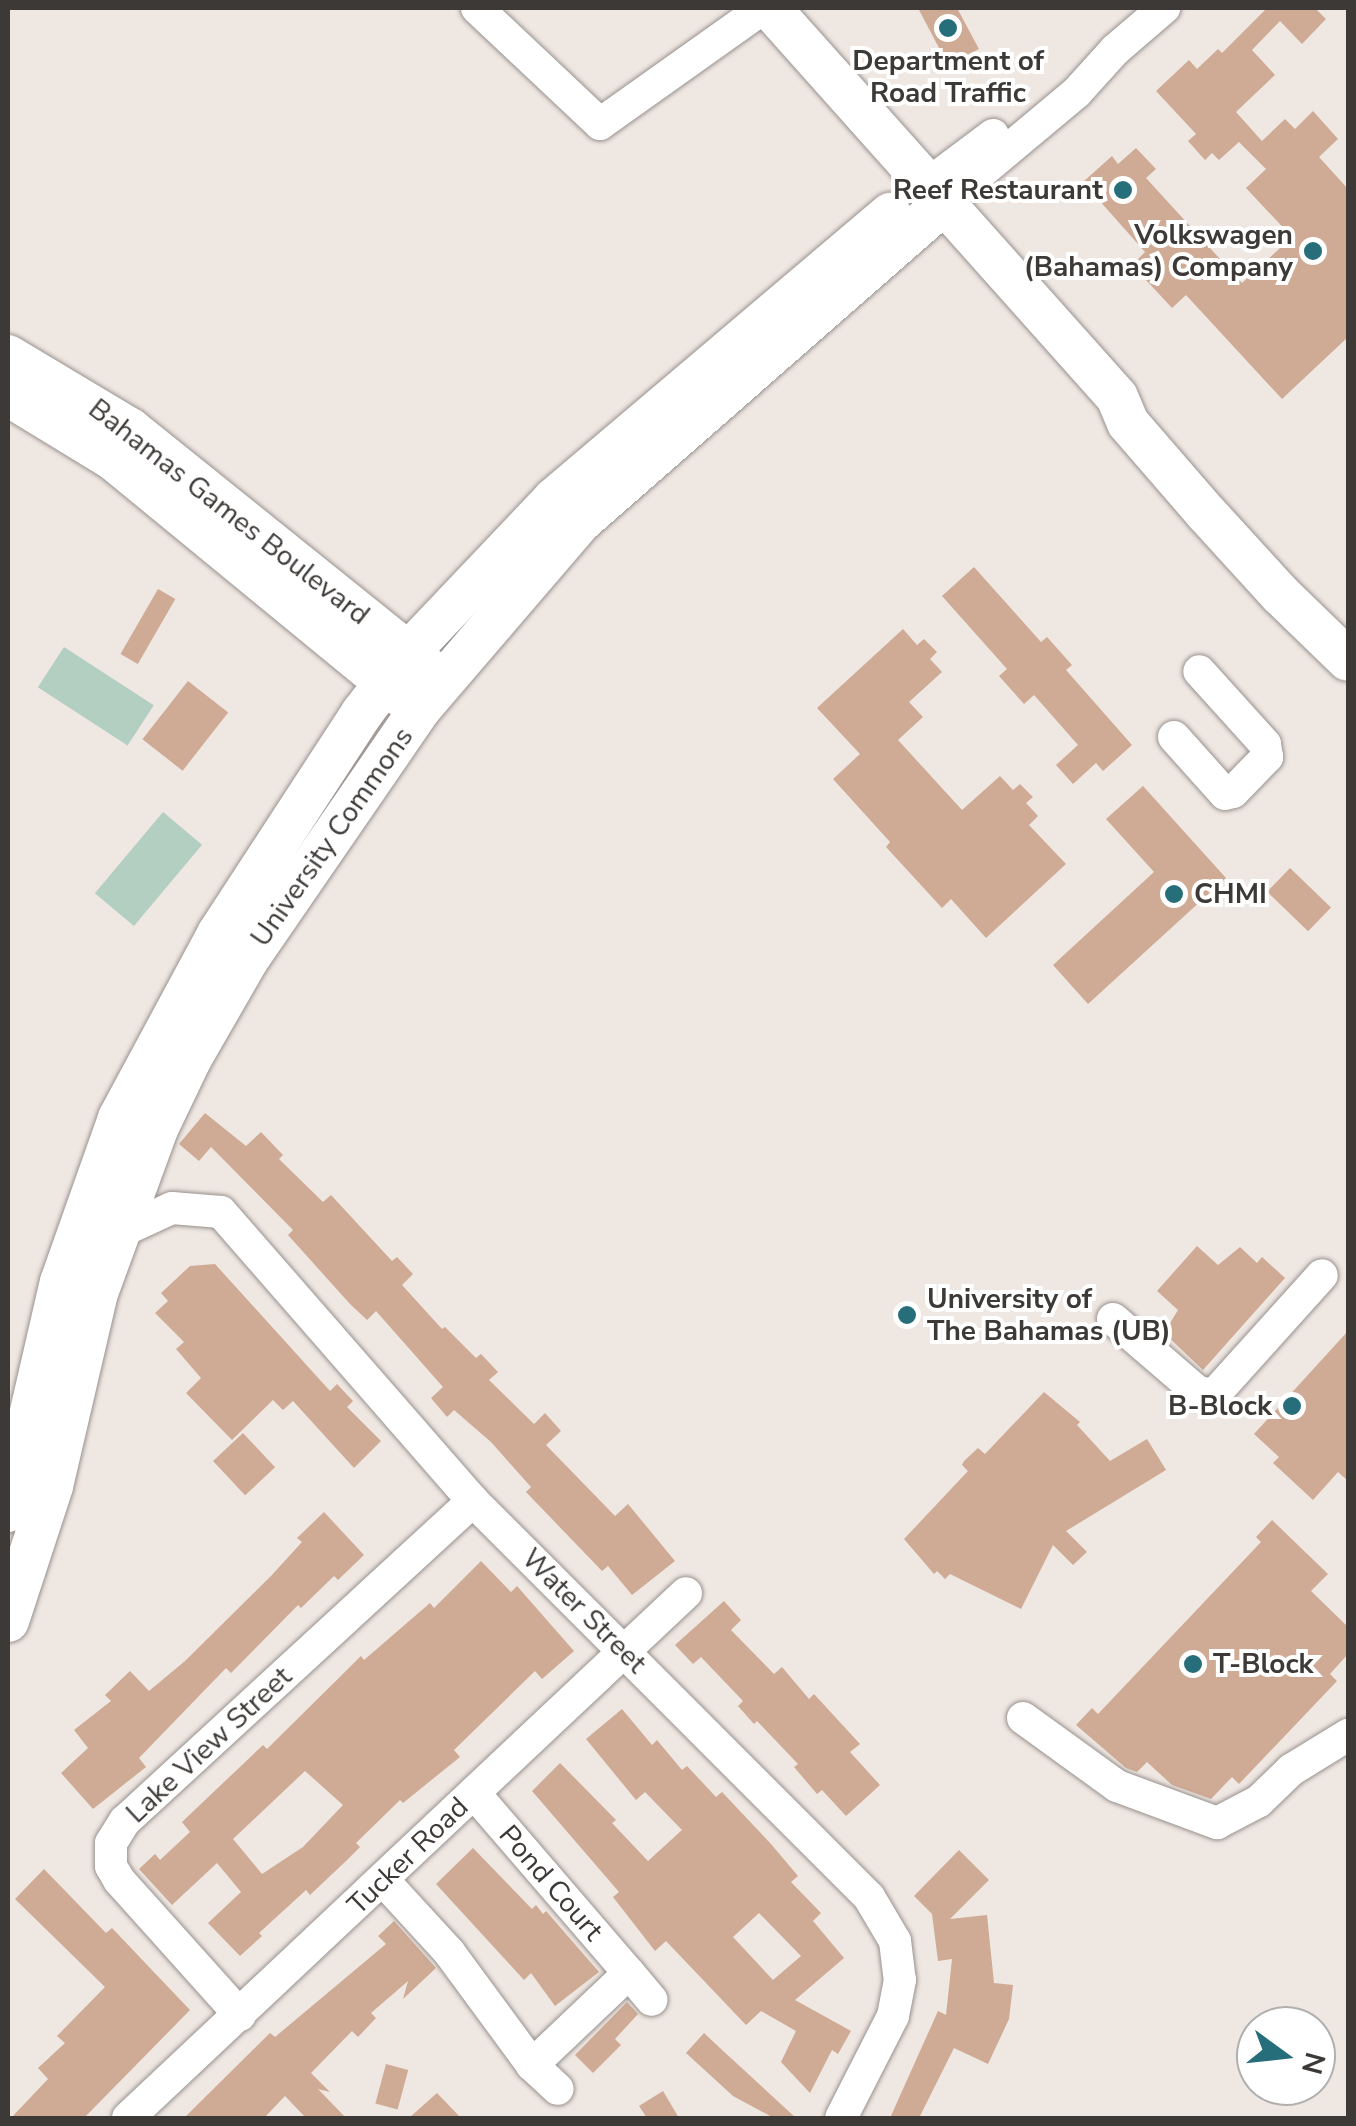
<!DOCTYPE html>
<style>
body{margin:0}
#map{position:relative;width:1356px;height:2126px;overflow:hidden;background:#efe7e2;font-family:"Nunito Sans",sans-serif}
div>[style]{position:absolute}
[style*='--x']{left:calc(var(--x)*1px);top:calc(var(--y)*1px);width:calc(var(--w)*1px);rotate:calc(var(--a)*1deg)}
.green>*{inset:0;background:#b2cfc1;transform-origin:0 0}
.building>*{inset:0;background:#cfaa95;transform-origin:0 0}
.roads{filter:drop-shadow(0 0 2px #98918d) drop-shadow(0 0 2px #98918d)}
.minor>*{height:32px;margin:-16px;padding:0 16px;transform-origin:16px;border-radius:16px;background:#fff}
.major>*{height:42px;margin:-21px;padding:0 21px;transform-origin:21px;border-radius:21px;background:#fff}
.dots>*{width:28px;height:28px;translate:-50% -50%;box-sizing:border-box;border:5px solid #fff;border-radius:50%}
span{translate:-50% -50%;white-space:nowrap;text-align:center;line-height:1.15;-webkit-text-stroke:8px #fff;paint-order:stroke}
.poi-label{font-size:28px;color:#3c3937;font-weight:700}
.right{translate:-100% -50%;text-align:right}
.left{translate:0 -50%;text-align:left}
.street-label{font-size:28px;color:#3c3937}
.frame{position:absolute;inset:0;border:10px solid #3c3937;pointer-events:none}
.north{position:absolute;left:1236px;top:2006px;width:100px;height:100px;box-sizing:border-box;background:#fff;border:2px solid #b1b0af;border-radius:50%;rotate:105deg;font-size:28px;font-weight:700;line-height:40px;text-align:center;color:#3c3937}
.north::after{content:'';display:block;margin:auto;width:35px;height:45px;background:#276e7b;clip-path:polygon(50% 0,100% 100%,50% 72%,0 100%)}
</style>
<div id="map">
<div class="green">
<div style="left:64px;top:647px;width:107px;height:48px;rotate:33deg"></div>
<div style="left:163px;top:812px;width:51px;height:106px;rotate:40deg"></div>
</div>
<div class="building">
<div style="clip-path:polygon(918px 8px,957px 8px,979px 49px,948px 65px)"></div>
<div style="clip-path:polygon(1267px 8px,1315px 8px,1326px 19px,1302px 44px,1280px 21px,1252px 50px,1275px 75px,1236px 112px,1262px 141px,1285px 119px,1295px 129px,1313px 111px,1338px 139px,1319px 157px,1348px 189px,1348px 337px,1282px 399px,1186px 295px,1172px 308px,1132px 265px,1145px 252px,1083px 182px,1112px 156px,1118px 164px,1136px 148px,1156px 169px,1146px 178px,1242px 283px,1292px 237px,1246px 188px,1266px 169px,1239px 142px,1219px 160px,1212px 153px,1205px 160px,1188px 141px,1196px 134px,1156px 91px,1189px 60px,1197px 69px,1218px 49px,1222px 53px)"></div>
<div style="clip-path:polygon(974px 567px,1041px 642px,1047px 637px,1072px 665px,1066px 670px,1132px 745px,1103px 771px,1096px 763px,1073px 784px,1056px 765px,1078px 745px,1034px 695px,1024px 704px,999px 676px,1007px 669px,942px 596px)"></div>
<div style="left:158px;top:589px;width:20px;height:75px;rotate:30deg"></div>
<div style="clip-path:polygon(903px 629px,917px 645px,924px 639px,937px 652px,930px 659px,942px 672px,909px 702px,923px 717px,898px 740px,962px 810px,1000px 776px,1013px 790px,1020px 784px,1033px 797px,1026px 803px,1038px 816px,1029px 825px,1066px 864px,986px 938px,951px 899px,942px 908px,886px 847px,890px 842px,833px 779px,860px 754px,817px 708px)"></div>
<div style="left:188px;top:681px;width:51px;height:74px;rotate:38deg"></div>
<div style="clip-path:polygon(1143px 786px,1226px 878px,1088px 1004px,1053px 965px,1154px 872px,1106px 819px)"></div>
<div style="left:1290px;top:868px;width:57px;height:33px;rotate:44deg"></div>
<div style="clip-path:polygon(205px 1113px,246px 1146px,261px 1132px,283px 1155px,279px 1159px,323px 1202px,331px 1195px,392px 1261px,397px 1257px,413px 1274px,402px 1285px,442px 1329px,445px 1327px,476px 1358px,481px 1354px,498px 1372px,489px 1380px,534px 1424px,545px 1413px,561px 1431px,546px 1445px,615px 1516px,628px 1504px,675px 1561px,632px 1595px,608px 1566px,602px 1571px,526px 1492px,531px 1487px,491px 1442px,454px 1410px,447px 1417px,431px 1398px,443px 1387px,376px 1311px,367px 1320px,350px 1304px,288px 1235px,293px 1230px,211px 1147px,199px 1161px,179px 1144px)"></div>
<div style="clip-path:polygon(1197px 1246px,1218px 1265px,1240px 1247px,1257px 1263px,1262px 1257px,1285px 1278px,1203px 1370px,1164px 1333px,1178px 1310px,1157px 1291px)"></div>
<div style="clip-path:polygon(215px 1264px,330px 1391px,337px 1384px,353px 1401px,347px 1407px,381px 1441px,354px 1468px,293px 1401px,283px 1410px,273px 1400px,232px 1440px,186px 1393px,201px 1378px,176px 1349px,184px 1342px,155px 1313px,168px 1301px,161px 1293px,190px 1266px)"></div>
<div style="clip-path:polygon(1348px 1331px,1348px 1481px,1338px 1472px,1313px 1500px,1273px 1463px,1279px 1457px,1254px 1434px)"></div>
<div style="clip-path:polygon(1044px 1392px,1080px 1422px,1077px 1425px,1110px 1461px,1147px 1439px,1166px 1470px,1066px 1531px,1087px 1552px,1073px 1565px,1053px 1545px,1021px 1609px,950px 1574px,945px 1579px,937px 1571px,934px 1574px,904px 1539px,968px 1471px,962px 1465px,964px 1461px,978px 1448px,985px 1454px)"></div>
<div style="left:243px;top:1433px;width:47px;height:41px;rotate:47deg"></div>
<div style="clip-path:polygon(324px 1512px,364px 1555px,338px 1580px,334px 1576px,301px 1608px,298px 1605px,231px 1673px,226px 1668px,139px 1758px,146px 1767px,93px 1809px,61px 1773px,88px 1748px,74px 1730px,111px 1701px,105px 1695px,130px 1671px,149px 1691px,185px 1661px,271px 1576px,302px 1542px,297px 1538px)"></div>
<div style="clip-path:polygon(1272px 1520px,1328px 1574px,1311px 1591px,1348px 1627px,1348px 1654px,1330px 1674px,1337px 1681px,1239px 1784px,1232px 1777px,1211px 1799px,1172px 1785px,1147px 1762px,1137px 1772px,1126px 1768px,1076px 1725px,1092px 1708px,1098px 1714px,1261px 1542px,1256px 1537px)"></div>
<div style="clip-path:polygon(evenodd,481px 1561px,511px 1592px,517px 1586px,574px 1651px,542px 1679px,535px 1671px,454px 1750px,460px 1757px,403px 1803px,400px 1800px,356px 1843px,360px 1847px,346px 1861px,310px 1895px,306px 1890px,259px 1933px,262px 1936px,240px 1956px,208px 1923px,241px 1892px,217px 1863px,172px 1905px,139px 1869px,155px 1854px,160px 1860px,190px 1832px,182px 1822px,263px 1745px,267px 1749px,361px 1656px,364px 1660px,430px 1603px,434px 1608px,481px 1561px,305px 1771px,343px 1805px,303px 1847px,262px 1874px,233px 1839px,305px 1771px)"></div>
<div style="clip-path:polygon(724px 1601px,741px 1620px,731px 1630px,774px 1674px,782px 1667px,809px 1699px,814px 1694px,860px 1744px,850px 1752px,880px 1785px,846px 1816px,822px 1790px,817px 1794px,794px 1767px,798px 1764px,757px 1721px,754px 1724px,738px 1706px,743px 1701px,701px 1657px,693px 1664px,675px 1645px)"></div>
<div style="clip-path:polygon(evenodd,622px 1709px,652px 1745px,657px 1740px,682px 1770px,687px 1766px,716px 1797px,722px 1792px,771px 1844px,798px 1876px,791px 1882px,821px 1913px,813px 1921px,844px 1958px,795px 2000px,851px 2031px,838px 2054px,832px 2050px,810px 2093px,781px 2062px,796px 2031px,761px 2011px,746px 2025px,666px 1941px,655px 1951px,613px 1897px,619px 1892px,532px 1791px,560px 1763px,616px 1820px,612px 1823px,648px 1861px,682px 1830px,645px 1792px,636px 1800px,586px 1739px,622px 1709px,759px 1913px,801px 1956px,773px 1980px,733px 1937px,759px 1913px)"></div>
<div style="clip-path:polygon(473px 1848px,532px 1909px,536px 1905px,543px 1914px,546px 1911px,599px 1972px,555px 2006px,531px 1973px,524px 1980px,436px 1884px)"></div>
<div style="clip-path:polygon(959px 1850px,989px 1880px,950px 1919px,987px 1915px,994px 1983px,1013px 1985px,1009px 2019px,988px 2064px,954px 2048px,919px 2118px,890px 2118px,938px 2011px,946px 2015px,952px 1959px,938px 1961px,932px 1914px,914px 1896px)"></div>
<div style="clip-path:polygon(44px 1869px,106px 1933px,112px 1928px,190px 2010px,84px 2118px,11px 2118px,48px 2079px,38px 2068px,65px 2043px,57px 2036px,105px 1987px,15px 1899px)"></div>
<div style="clip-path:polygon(394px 1921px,436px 1968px,403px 1999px,408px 1981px,371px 2013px,376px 2018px,358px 2037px,352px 2031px,311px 2073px,330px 2092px,318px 2089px,346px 2118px,306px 2118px,285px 2096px,264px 2118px,184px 2118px,270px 2033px,275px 2037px,386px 1944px,378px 1936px)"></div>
<div style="clip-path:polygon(627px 2002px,638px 2014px,615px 2039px,621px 2045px,593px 2073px,575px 2055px)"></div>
<div style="clip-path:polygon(704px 2033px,720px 2048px,796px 2118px,774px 2118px,733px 2096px,686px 2053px)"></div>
<div style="left:386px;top:2064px;width:23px;height:41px;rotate:15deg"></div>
<div style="clip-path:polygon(663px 2091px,679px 2118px,647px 2118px,639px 2106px)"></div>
<div style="clip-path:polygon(437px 2093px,461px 2118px,409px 2118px)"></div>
</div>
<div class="roads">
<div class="minor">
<div style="--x:477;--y:8;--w:169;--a:43.3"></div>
<div style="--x:600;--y:124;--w:186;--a:-35.4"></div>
<div style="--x:925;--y:186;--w:85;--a:-36.9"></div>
<div style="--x:942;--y:205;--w:176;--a:-39.9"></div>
<div style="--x:1077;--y:92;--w:57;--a:-47.9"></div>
<div style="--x:1115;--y:50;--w:65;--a:-40.6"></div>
<div style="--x:1174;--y:737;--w:76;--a:48.2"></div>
<div style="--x:1225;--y:794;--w:8;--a:-14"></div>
<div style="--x:1233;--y:792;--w:49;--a:-45.8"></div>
<div style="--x:1267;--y:757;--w:13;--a:-99"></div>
<div style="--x:1265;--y:744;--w:98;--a:-132.1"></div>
<div style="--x:120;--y:1232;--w:57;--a:-24.8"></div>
<div style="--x:172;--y:1208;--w:49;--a:4.7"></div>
<div style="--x:221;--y:1212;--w:383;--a:48.9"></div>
<div style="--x:473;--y:1501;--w:560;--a:45"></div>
<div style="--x:869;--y:1897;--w:51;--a:59.4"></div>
<div style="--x:895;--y:1941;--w:39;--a:83"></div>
<div style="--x:900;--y:1980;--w:37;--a:101"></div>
<div style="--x:893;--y:2016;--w:114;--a:117"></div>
<div style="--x:1113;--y:1319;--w:112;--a:40.7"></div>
<div style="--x:1198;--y:1392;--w:16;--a:11"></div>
<div style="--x:1214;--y:1395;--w:161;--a:-48"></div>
<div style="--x:1023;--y:1718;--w:116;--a:35.9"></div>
<div style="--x:1117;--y:1786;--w:107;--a:20.3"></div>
<div style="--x:1217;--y:1823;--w:47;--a:-27.6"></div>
<div style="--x:1259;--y:1801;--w:45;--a:-44.1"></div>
<div style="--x:1291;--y:1770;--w:67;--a:-31.6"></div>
<div style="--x:474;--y:1793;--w:238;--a:49.3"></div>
<div style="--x:629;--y:1973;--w:134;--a:136.5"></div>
<div style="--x:383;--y:1880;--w:98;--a:47.5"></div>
<div style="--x:449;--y:1952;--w:140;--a:53.7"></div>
<div style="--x:532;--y:2065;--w:35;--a:43"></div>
<div style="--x:629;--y:1973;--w:35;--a:50"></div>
<div style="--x:240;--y:2015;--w:181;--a:-131.9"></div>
<div style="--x:119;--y:1880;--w:16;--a:-120"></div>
<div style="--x:111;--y:1866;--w:23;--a:-90"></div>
<div style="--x:111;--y:1843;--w:26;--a:-58"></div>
<div style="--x:125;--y:1821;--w:473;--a:-42.6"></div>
<div style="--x:128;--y:2118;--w:766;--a:-43.25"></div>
</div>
<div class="major">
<div style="--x:770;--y:8;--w:521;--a:48.27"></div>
<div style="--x:1117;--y:397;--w:28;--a:67"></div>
<div style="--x:1128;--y:423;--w:119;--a:49.1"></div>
<div style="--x:1206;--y:513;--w:111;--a:47.6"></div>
<div style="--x:1281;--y:595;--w:93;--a:44.1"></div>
<div style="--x:8;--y:356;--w:142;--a:30.9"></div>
<div style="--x:130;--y:429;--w:381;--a:38.8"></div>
<div style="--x:8;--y:395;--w:123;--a:31.4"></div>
<div style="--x:113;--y:459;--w:382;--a:39.4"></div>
<div style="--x:8;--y:1511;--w:235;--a:-77"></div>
<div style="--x:61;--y:1282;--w:174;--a:-70.5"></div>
<div style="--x:119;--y:1118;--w:209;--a:-61.7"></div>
<div style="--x:218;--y:934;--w:264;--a:-56.9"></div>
<div style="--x:362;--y:713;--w:76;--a:-52.5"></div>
<div style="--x:408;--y:653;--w:212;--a:-46.5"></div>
<div style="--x:554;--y:499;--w:441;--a:-40.3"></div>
<div style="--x:8;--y:1621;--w:142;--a:-71.9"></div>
<div style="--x:52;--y:1486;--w:198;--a:-76.9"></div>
<div style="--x:97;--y:1293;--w:175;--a:-69.9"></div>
<div style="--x:157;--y:1129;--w:79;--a:-64.4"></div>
<div style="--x:191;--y:1058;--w:114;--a:-60.1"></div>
<div style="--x:248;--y:959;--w:302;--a:-55.5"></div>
<div style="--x:419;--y:710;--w:246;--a:-49.4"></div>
<div style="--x:579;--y:523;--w:483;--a:-41.2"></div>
</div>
</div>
<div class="dots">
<div style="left:948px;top:28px;background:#276e7b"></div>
<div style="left:1123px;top:190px;background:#276e7b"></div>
<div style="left:1313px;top:251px;background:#276e7b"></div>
<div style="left:1174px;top:894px;background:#276e7b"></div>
<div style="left:907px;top:1315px;background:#276e7b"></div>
<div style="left:1292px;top:1406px;background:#276e7b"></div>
<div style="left:1193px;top:1664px;background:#276e7b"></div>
</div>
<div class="poi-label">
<span style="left:948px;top:77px">Department of<br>Road Traffic</span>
<span class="right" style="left:1103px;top:190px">Reef Restaurant</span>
<span class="right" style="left:1293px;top:251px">Volkswagen<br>(Bahamas) Company</span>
<span class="left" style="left:1194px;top:894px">CHMI</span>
<span class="left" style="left:927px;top:1315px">University of<br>The Bahamas (UB)</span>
<span class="right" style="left:1272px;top:1406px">B-Block</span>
<span class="left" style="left:1213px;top:1664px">T-Block</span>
</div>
<div class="street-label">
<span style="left:229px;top:512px;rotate:38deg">Bahamas Games Boulevard</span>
<span style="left:332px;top:837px;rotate:-55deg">University Commons</span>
<span style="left:584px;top:1611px;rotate:45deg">Water Street</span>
<span style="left:209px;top:1745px;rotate:-43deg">Lake View Street</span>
<span style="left:408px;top:1856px;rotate:-44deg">Tucker Road</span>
<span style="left:551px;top:1883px;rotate:49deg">Pond Court</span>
</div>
<div class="frame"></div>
<div class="north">N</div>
</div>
